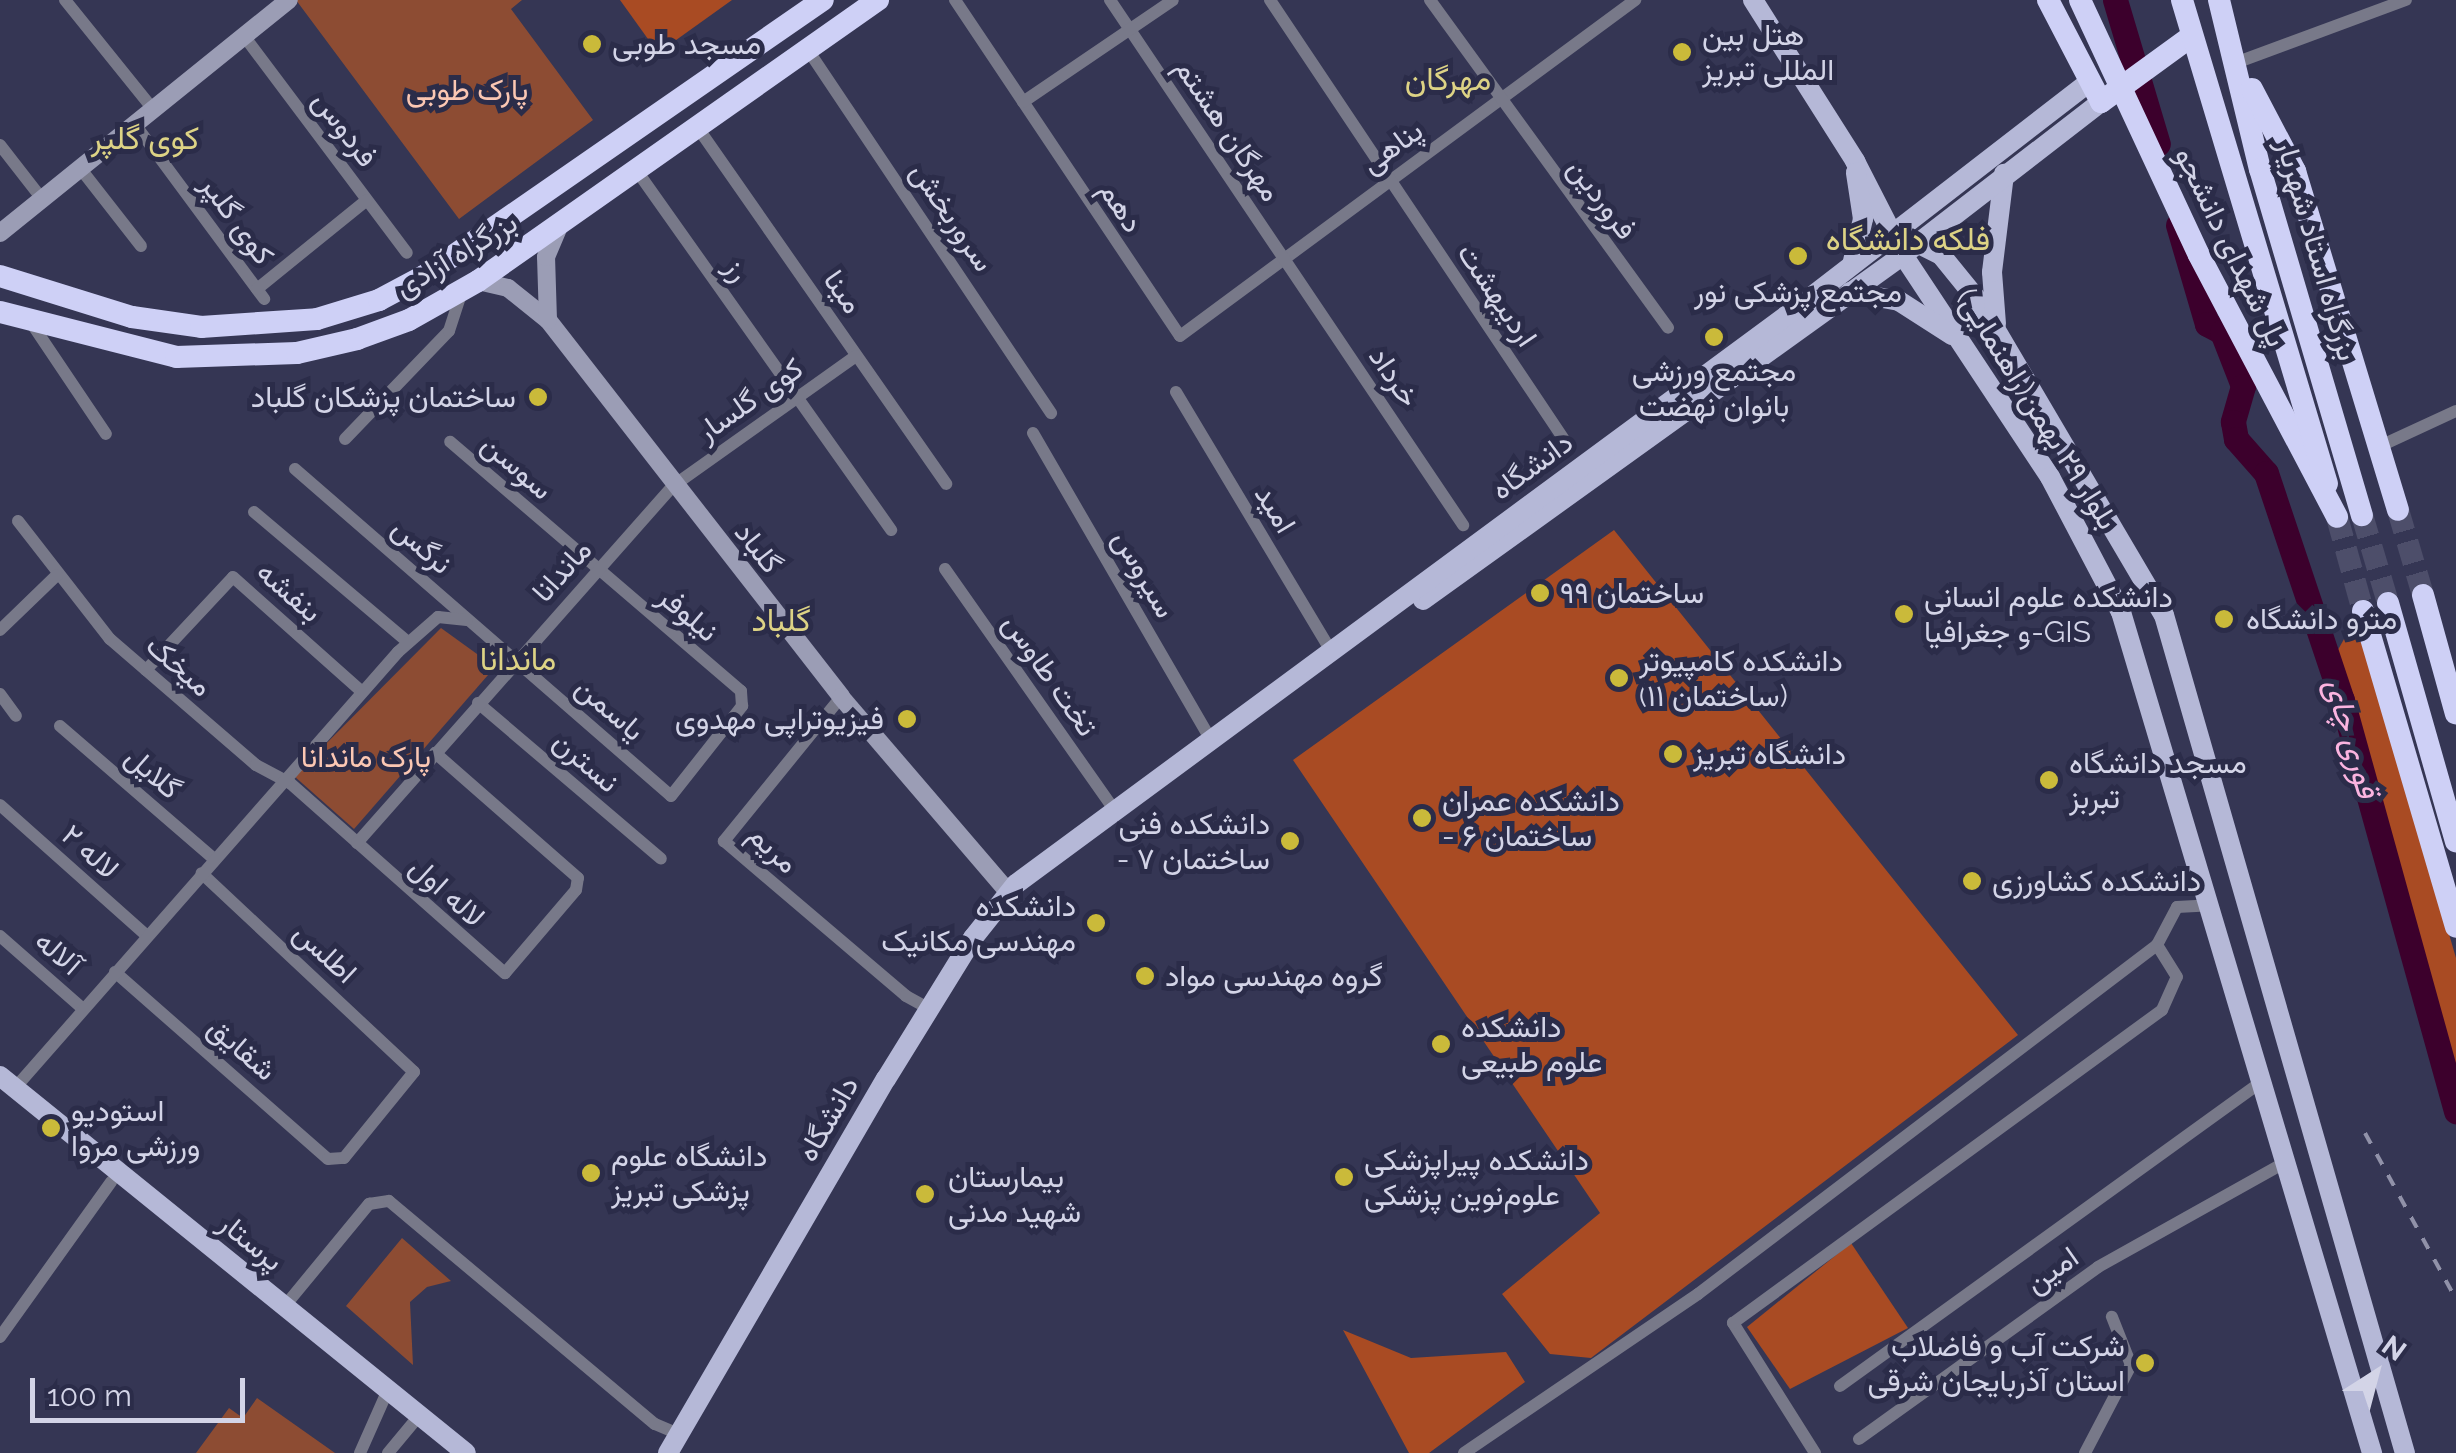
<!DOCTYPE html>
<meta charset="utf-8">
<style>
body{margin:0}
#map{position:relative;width:2456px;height:1453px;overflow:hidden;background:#353654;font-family:Raleway,Vazirmatn,sans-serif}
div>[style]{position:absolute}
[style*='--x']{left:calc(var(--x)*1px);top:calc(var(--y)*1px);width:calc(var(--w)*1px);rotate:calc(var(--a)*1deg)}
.green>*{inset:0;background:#8d4c33}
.forest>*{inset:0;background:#a94b23}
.river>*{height:25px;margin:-12.5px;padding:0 12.5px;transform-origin:12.5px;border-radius:12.5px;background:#3c002c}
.highway-tunnel>*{height:22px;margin-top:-11px;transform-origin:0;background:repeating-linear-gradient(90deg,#4d4e6a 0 22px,transparent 0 33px)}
.street>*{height:12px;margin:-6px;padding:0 6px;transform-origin:6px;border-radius:6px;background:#787989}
.secondary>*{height:18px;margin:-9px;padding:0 9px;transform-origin:9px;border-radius:9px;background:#9b9db5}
.primary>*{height:20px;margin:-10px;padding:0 10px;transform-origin:10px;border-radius:10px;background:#b5b8d7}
.highway>*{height:22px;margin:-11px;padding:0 11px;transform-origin:11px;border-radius:11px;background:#ced0f6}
.rail>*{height:4px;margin-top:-2px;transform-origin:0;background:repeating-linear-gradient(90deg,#9192a9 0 12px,transparent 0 24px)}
.dots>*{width:28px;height:28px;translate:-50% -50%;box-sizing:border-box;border:5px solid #2b2c49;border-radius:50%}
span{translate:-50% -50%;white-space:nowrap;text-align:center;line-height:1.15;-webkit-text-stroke:10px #2b2c49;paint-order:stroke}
.poi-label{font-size:30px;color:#d3d4e7}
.left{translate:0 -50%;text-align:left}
.right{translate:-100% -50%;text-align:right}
.park-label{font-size:30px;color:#fbc7b3}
.street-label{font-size:30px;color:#d3d4e7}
.neighbourhood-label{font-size:32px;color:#ddd385}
.water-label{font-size:32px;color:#fbb4e0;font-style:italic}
.north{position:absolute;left:2326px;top:1323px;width:100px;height:100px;-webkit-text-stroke:8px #2b2c49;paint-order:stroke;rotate:36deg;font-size:28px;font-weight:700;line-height:40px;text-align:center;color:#d3d4e7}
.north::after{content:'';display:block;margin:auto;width:35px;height:45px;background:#d3d4e7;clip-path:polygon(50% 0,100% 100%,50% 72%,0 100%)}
.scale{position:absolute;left:30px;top:1378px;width:215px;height:45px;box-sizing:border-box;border:5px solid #d3d4e7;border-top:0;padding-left:12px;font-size:30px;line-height:35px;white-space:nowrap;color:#d3d4e7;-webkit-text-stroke:8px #2b2c49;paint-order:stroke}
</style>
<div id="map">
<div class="green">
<div style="clip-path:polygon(296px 0,522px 0,511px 9px,593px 120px,459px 219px)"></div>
<div style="clip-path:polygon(441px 628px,495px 667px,354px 829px,294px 776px)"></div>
<div style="clip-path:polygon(402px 1238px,451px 1281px,427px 1287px,410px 1302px,413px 1365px,346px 1306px)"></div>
<div style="clip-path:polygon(257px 1398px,335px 1453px,196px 1453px,229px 1408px,243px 1418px)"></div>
</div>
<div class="forest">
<div style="clip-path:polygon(620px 0,732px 0,658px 53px)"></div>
<div style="clip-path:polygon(1614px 530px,2018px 1035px,1591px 1358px,1550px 1354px,1502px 1294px,1600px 1213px,1293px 760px)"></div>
<div style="clip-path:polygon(2352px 625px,2368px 657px,2456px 958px,2456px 1090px,2335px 655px)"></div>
<div style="clip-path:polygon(1851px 1243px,1908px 1328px,1790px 1389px,1747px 1327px)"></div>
<div style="clip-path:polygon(1343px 1330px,1411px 1358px,1506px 1352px,1525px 1382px,1429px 1453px,1409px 1453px)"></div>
</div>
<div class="river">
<div style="--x:2115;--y:0;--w:150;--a:73.4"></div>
<div style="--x:2178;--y:225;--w:103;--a:73.7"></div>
<div style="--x:2207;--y:324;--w:17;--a:28"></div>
<div style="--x:2222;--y:332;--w:58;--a:68.7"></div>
<div style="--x:2243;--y:386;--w:37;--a:106"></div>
<div style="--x:2233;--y:422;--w:17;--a:80"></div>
<div style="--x:2236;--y:439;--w:45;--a:48.6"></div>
<div style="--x:2266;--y:473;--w:239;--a:71.5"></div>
<div style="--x:2342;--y:700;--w:427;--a:74.5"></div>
</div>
<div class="highway-tunnel">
<div style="--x:2398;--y:510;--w:89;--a:73.6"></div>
<div style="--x:2362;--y:515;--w:92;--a:73.5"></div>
<div style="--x:2337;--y:517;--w:98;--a:74.5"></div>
</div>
<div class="street">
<div style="--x:65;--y:0;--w:139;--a:51.1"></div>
<div style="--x:955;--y:0;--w:404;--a:56.2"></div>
<div style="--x:1180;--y:336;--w:566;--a:-36.44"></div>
<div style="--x:1110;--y:0;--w:633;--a:56.08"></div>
<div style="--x:1270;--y:0;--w:527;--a:56.22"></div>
<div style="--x:1430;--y:0;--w:405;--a:54"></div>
<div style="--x:244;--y:36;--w:271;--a:53.1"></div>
<div style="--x:808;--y:50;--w:437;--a:56.2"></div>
<div style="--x:2238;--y:62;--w:179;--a:-20.3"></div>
<div style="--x:1023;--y:102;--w:181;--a:-34.2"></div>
<div style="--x:134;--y:123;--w:219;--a:53.5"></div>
<div style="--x:698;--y:128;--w:434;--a:55.1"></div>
<div style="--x:0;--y:145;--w:68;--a:52.1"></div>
<div style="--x:80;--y:168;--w:99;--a:52"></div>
<div style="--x:637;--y:171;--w:440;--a:54.7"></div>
<div style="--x:257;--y:289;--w:141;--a:-39"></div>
<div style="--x:30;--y:321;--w:136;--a:56.1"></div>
<div style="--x:1176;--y:392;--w:302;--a:59.1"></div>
<div style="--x:1033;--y:433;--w:355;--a:59.9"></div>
<div style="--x:345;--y:439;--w:150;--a:-46.1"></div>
<div style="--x:449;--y:331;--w:40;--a:-72"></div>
<div style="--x:2378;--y:447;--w:86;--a:-24.8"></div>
<div style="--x:295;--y:469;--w:498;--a:41"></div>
<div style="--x:671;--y:796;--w:115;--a:-51.7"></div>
<div style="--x:742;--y:706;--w:15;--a:-94"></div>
<div style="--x:741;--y:691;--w:383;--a:-139.4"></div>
<div style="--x:254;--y:512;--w:202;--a:40.2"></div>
<div style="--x:18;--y:521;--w:150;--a:52.1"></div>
<div style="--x:110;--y:639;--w:193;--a:40.8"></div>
<div style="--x:256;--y:765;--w:38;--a:28"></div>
<div style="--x:290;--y:783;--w:287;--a:41.5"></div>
<div style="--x:505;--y:973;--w:109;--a:-49.5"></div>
<div style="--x:576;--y:890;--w:12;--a:-81"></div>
<div style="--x:578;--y:878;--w:190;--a:-138.8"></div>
<div style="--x:945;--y:569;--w:296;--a:54.9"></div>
<div style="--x:0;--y:630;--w:79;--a:-44"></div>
<div style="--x:146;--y:670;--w:127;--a:-46.9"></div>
<div style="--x:233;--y:577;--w:173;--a:41.7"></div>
<div style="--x:0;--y:694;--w:27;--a:54"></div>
<div style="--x:841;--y:697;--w:186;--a:129.1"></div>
<div style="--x:724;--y:841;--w:239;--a:40.4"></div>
<div style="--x:906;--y:996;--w:26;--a:29"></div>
<div style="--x:478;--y:703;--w:240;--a:40.4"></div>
<div style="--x:60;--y:726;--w:203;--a:40.8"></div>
<div style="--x:0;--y:805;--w:197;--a:41.7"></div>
<div style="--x:357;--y:843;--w:477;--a:-48.5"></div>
<div style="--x:673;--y:486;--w:224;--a:-35.4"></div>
<div style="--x:0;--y:936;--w:111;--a:41.3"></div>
<div style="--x:115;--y:972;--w:283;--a:41.3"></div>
<div style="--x:328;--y:1159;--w:16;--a:-4"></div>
<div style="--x:344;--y:1158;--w:111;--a:-50.9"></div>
<div style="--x:414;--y:1072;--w:291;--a:-136.9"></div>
<div style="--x:15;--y:1088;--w:580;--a:-48.7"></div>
<div style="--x:398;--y:652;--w:53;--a:-41.2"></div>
<div style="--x:438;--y:617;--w:29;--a:6"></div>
<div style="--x:284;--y:1307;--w:134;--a:-50.5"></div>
<div style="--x:369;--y:1204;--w:20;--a:-9"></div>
<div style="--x:389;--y:1201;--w:347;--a:40"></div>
<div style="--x:655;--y:1424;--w:25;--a:23"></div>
<div style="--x:0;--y:1337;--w:191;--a:-54.4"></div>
<div style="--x:1840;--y:1386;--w:523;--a:-35.82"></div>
<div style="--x:1859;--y:1439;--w:294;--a:-35.7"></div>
<div style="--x:2098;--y:1267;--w:215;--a:-29.2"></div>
<div style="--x:360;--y:1453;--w:67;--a:-66.1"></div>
<div style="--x:388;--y:1453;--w:47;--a:-50.2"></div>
<div style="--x:1464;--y:1453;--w:283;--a:-34.2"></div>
<div style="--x:1698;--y:1294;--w:577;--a:-37.25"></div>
<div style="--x:2157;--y:945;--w:43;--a:-62.2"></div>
<div style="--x:2177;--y:907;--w:33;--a:-3"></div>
<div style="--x:1815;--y:1453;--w:154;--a:-122.2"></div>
<div style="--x:1733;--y:1323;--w:531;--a:-36.11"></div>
<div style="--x:2162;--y:1010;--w:36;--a:-66"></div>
<div style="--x:2177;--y:977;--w:38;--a:-122"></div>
<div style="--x:2085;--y:1453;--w:99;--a:-62.4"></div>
<div style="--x:2131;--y:1365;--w:52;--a:-111.6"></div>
</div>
<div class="secondary">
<div style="--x:0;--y:233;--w:371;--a:-38.9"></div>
<div style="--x:478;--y:281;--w:31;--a:13"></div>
<div style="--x:508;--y:288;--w:51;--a:38.7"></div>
<div style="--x:548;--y:320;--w:477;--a:52.1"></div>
<div style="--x:841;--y:697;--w:261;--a:49.4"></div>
<div style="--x:548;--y:320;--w:63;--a:-91.8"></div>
<div style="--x:546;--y:257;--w:34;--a:-67"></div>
</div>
<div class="primary">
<div style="--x:1753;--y:0;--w:191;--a:57.6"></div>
<div style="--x:1855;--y:161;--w:106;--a:62.9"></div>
<div style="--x:1903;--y:255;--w:266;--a:56.5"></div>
<div style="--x:2050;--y:477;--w:153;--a:62.3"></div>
<div style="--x:2121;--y:612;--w:878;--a:73.38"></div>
<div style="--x:1895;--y:232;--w:51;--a:26.6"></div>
<div style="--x:1941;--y:255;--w:62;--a:50.9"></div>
<div style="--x:1980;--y:303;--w:362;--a:59.5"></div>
<div style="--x:2164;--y:615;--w:872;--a:73.96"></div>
<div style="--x:1853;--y:261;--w:43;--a:-76.6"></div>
<div style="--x:1863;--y:219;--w:47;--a:-98.7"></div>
<div style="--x:1850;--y:292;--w:50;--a:10.4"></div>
<div style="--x:1899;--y:301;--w:63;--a:32.7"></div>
<div style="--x:1996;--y:324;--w:52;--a:-94.4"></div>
<div style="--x:1992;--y:272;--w:99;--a:-83"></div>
<div style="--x:1423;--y:600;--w:591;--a:-35.71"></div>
<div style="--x:1903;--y:255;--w:250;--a:-37.7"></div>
<div style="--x:0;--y:1076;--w:599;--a:38.97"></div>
<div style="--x:668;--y:1453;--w:433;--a:-59.8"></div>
<div style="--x:886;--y:1079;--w:166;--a:-58.3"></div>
<div style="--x:973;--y:938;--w:69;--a:-51.5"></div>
<div style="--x:1016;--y:884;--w:977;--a:-36.42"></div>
<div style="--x:1802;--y:304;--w:363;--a:-37.7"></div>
</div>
<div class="highway">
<div style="--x:2048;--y:0;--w:115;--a:62.5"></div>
<div style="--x:2101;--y:102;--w:112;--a:-36"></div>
<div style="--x:2080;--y:0;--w:281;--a:65"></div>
<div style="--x:2199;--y:255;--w:296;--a:62.2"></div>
<div style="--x:2182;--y:0;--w:505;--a:73.32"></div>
<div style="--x:2219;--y:0;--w:174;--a:76.4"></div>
<div style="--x:2260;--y:169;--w:361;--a:73.6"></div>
<div style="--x:2252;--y:89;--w:93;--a:62.3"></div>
<div style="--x:2295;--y:171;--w:354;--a:73.1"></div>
<div style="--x:0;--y:276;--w:138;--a:17.3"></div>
<div style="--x:132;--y:317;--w:70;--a:8.2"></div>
<div style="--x:201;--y:327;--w:116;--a:-3.9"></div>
<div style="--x:317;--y:319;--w:65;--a:-17"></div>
<div style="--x:379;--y:300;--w:51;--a:-28.1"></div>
<div style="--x:424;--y:276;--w:485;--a:-34.7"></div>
<div style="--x:0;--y:312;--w:182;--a:14.3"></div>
<div style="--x:176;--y:357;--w:121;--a:-1.9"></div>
<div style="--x:297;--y:353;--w:62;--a:-13.1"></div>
<div style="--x:357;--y:339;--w:55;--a:-20.1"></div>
<div style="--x:409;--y:320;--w:79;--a:-29.5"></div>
<div style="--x:478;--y:281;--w:489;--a:-35.1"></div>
<div style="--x:2423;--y:595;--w:123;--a:74.5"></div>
<div style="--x:2388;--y:603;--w:248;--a:74.1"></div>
<div style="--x:2363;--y:611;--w:329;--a:73.6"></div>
</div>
<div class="rail">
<div style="--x:2365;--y:1133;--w:189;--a:61.3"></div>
</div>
<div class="dots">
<div style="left:592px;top:44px;background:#caba3a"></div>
<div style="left:1682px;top:52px;background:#caba3a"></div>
<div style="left:1798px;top:256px;background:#caba3a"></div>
<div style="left:1714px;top:337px;background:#caba3a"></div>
<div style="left:538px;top:397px;background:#caba3a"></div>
<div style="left:1540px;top:593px;background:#caba3a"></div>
<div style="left:1904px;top:614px;background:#caba3a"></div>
<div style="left:2224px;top:619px;background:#caba3a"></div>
<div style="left:1619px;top:678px;background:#caba3a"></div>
<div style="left:907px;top:719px;background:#caba3a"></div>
<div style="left:1673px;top:754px;background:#caba3a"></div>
<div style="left:2049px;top:780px;background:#caba3a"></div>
<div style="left:1422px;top:818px;background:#caba3a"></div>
<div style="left:1290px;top:841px;background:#caba3a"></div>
<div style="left:1972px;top:881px;background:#caba3a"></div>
<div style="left:1096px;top:923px;background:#caba3a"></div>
<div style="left:1145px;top:976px;background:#caba3a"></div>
<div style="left:1441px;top:1044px;background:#caba3a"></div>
<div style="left:51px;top:1128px;background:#caba3a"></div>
<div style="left:591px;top:1173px;background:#caba3a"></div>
<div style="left:1344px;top:1177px;background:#caba3a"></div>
<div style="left:925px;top:1194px;background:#caba3a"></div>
<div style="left:2145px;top:1363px;background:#caba3a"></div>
</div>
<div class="poi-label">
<span class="left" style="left:1702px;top:52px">هتل بین<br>المللی تبریز</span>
<span class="left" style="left:612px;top:44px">مسجد طوبی</span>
<span style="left:1798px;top:292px">مجتمع پزشکی نور</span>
<span style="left:1714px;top:388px">مجتمع ورزشی<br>بانوان نهضت</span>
<span class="right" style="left:516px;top:397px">ساختمان پزشکان گلباد</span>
<span class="left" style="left:1560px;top:593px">ساختمان ۹۹</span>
<span class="left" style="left:1924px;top:614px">دانشکده علوم انسانی<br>و جغرافیا-GIS</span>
<span class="left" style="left:2246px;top:619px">مترو دانشگاه</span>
<span class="left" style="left:1639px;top:678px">دانشکده کامپیوتر<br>(ساختمان ۱۱)</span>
<span class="right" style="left:884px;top:719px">فیزیوتراپی مهدوی</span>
<span class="left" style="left:1693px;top:754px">دانشگاه تبریز</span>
<span class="left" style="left:2069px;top:780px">مسجد دانشگاه<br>تبربز</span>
<span class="left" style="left:1442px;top:818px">دانشکده عمران<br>- ساختمان ۶</span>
<span class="right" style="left:1270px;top:841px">دانشکده فنی<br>- ساختمان ۷</span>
<span class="left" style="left:1992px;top:881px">دانشکده کشاورزی</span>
<span class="right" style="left:1076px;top:923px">دانشکده<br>مهندسی مکانیک</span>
<span class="left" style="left:1165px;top:976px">گروه مهندسی مواد</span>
<span class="left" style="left:1461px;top:1044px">دانشکده<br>علوم طبیعی</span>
<span class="left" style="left:71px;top:1128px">استودیو<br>ورزشی مروا</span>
<span class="left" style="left:611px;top:1173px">دانشگاه علوم<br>پزشکی تبریز</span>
<span class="left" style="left:1364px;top:1177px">دانشکده پیراپزشکی<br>علوم‌نوین پزشکی</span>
<span class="left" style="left:948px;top:1194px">بیمارستان<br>شهید مدنی</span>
<span class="right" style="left:2125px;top:1363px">شرکت آب و فاضلاب<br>استان آذربایجان شرقی</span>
</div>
<div class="park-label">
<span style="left:467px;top:90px">پارک طوبی</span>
<span style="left:366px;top:757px">پارک ماندانا</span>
</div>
<div class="street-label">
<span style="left:345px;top:129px;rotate:53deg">فردوس</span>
<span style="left:1228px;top:130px;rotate:56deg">مهرگان هشتم</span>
<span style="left:1392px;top:147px;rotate:-36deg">پناهی</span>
<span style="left:1602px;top:199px;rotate:53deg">فروردین</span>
<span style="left:1121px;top:207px;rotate:57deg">دهم</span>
<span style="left:952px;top:217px;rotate:56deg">سروربخش</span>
<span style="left:237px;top:220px;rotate:54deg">کوی گلپر</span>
<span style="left:2231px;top:247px;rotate:64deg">پل شهدای دانشجو</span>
<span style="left:2317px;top:250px;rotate:74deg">بزرگراه استاد شهریار</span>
<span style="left:456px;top:255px;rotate:-31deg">بزرگراه آزادی</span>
<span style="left:737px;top:270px;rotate:55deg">رز</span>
<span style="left:843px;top:292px;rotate:55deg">مینا</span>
<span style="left:1497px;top:295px;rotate:56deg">اردیبهشت</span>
<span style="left:1394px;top:377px;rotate:56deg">خرداد</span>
<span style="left:750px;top:400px;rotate:-35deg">کوی گلسار</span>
<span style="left:2037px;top:409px;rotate:58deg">بلوار ٢٩ بهمن(راهنمایی)</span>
<span style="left:1532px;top:466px;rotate:-36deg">دانشگاه</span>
<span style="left:517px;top:467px;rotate:41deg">سوسن</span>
<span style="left:1275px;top:509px;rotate:59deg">امید</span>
<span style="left:422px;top:546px;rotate:41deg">نرگس</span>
<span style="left:758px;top:548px;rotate:52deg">گلباد</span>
<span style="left:562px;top:571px;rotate:-48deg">ماندانا</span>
<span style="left:1144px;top:574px;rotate:60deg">سیروس</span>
<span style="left:289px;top:592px;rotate:41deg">بنفشه</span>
<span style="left:688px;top:614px;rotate:40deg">نیلوفر</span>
<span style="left:179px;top:666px;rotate:41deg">میخک</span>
<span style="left:1050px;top:675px;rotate:55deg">تخت طاوس</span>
<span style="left:610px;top:709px;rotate:41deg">یاسمن</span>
<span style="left:586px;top:762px;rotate:41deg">نسترن</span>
<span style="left:153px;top:773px;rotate:41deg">گلایل</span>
<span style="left:773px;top:849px;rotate:43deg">مریم</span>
<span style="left:90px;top:852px;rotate:42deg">لاله ۲</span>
<span style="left:447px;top:892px;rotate:42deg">لاله اول</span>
<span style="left:58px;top:953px;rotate:41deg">آلاله</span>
<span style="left:325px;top:953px;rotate:43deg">اطلس</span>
<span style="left:242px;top:1049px;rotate:41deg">شقایق</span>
<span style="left:828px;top:1119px;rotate:-60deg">دانشگاه</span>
<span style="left:251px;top:1242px;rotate:39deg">پرستار</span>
<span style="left:2052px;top:1270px;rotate:-35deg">امین</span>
</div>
<div class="neighbourhood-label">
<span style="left:1448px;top:79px">مهرگان</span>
<span style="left:145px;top:138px">کوی گلپر</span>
<span style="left:1908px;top:239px">فلکه دانشگاه</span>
<span style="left:781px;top:620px">گلباد</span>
<span style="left:518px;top:659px">ماندانا</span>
</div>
<div class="water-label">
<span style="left:2352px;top:738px;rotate:74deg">قوری چای</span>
</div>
<div class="north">N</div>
<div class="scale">100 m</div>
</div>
